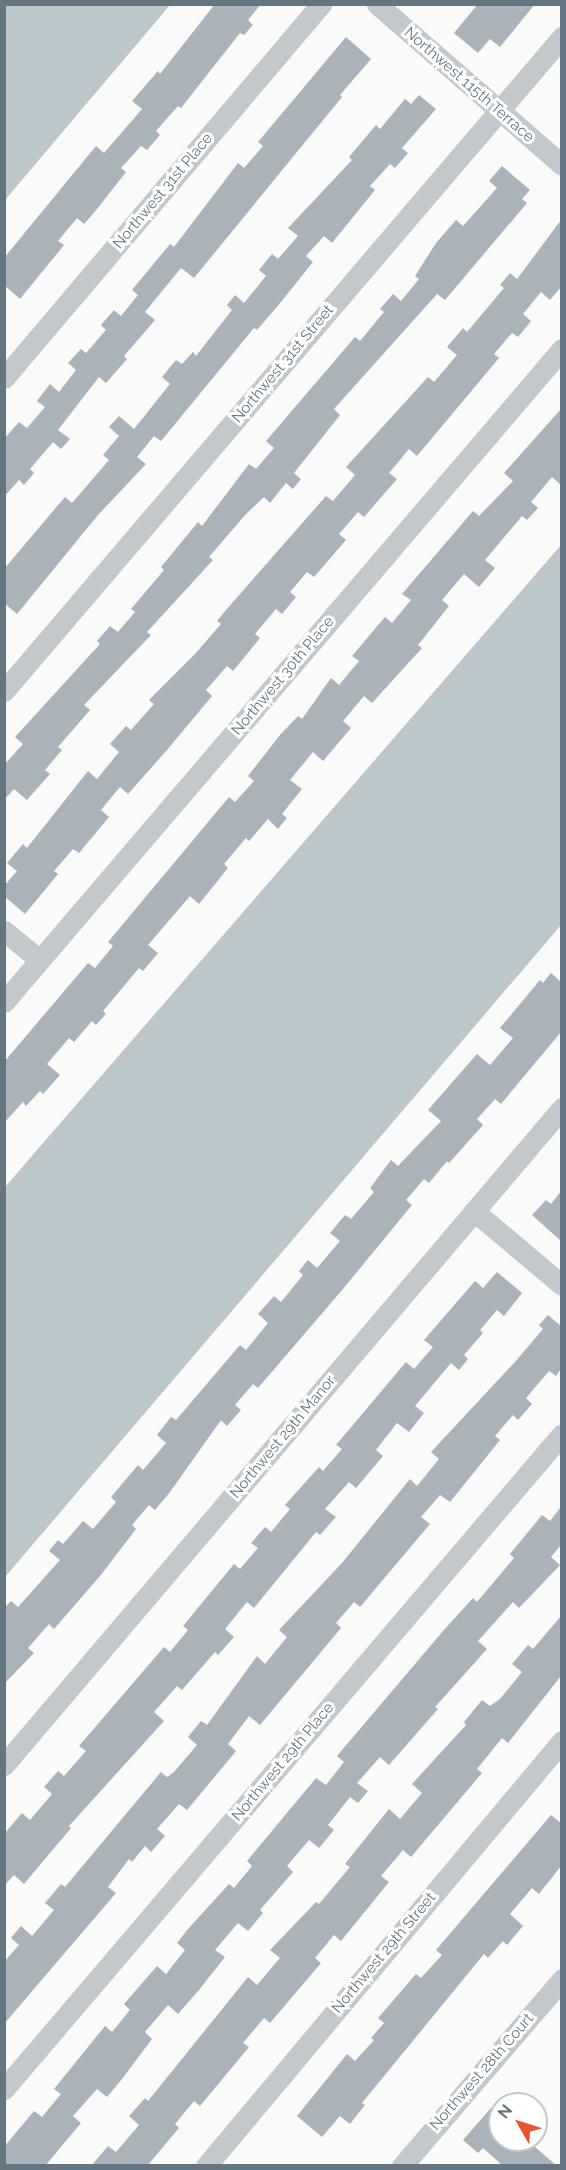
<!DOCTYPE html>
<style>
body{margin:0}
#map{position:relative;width:566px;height:2170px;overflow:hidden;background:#fafaf8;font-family:Raleway,sans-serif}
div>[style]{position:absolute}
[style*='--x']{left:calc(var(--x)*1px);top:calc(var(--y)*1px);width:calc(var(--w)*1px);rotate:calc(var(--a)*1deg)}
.water>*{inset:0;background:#bbc7cb}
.building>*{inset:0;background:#aab3b9}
.minor>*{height:21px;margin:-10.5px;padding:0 10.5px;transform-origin:10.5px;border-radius:10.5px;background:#c3c8cc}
span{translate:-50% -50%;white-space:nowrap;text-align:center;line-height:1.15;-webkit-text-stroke:6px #fff;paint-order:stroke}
.street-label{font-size:15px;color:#657683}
.frame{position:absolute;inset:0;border:6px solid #657683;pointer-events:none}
.north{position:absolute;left:488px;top:2092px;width:60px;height:60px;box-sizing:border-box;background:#fff;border:2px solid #c1c8cd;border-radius:50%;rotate:309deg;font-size:16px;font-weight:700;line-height:24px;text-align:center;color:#657683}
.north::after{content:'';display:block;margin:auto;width:21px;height:27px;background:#e4572e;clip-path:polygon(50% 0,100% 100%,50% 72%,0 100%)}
</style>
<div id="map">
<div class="water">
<div style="clip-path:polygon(5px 4px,170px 5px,5px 200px,4px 5px)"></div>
<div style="clip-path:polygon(561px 545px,561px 925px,5px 1577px,5px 1187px)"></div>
</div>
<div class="building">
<div style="clip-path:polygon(215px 4px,261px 4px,248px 20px,253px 25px,244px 35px,240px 33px,181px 108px,178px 106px,156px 131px,160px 135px,147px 150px,141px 146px,121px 168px,126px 172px,97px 209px,84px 224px,77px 218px,58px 241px,64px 245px,20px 299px,4px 285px,4px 258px,96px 146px,104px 153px,142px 109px,132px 101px,158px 71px,160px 74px)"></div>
<div style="clip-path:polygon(478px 4px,535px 4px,500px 47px,490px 39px,478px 53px,454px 33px)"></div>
<div style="clip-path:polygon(346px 37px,371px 59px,340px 95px,342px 97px,194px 278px,181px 268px,145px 312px,155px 320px,124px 356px,127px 359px,106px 383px,99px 377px,58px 430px,70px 439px,61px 449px,53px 442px,30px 469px,34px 473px,24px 485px,19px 480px,4px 497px,4px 439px,19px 422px,27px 428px,45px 407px,37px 401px,50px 384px,59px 392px,76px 370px,68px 363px,81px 349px,86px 353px,106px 330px,101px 325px,114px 310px,121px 316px,138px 295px,132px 290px,170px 244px,174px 247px,238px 163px,244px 168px,263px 146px,258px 142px)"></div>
<div style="clip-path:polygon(419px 95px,436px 109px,402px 148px,408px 153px,395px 168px,390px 164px,370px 186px,375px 190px,332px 243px,324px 236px,306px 256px,313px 262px,281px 302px,257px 330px,254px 328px,161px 441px,154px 436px,137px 457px,146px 464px,98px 515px,17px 614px,4px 603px,4px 569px,65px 497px,72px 503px,109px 460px,103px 455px,119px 436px,109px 427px,119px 416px,134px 429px,170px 384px,162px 377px,176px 360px,182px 364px,193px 352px,196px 356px,232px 310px,227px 305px,235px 295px,244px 303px,266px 276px,259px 270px,272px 254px,278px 259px,298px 236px,288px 228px,352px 160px,349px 157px,376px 125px,380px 129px,405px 99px,411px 104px)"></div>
<div style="clip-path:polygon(502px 166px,530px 190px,522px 199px,527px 203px,445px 300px,437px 294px,334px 409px,340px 415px,294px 473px,301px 479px,293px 489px,286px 483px,270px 503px,264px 497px,246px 514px,209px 557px,213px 560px,147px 632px,151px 635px,84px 705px,90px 710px,58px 747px,62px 750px,45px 770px,50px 774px,27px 800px,14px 789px,4px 800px,4px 765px,23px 744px,15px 737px,100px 644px,97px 641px,110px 626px,118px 632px,135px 612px,131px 609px,164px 570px,161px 567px,198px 522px,202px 526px,249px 464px,256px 469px,274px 448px,266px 441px,355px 337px,360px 341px,384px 312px,380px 309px,393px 294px,401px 301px,419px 279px,415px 276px,436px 243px,456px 220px,463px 226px,497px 188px,489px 181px)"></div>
<div style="clip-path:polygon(561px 220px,561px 287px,550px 300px,541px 292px,523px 314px,531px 321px,518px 337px,512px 333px,494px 354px,499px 358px,417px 456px,409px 449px,389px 473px,397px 479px,364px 517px,358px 512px,339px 534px,346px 540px,314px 577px,307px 572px,290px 592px,296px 597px,282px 614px,276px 609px,255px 634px,260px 638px,233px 671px,227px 666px,206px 690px,212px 696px,167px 750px,128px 794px,120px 787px,101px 810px,109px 817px,79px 853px,73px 849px,54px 871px,58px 874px,25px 914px,4px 896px,4px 886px,17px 871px,7px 863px,23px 844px,27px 848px,88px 771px,97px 779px,119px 752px,110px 744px,126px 726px,131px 730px,154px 704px,149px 700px,195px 654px,221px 624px,217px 621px,226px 610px,326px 496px,333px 501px,355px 475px,346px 467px,428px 377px,434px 382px,457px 355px,447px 347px,463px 328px,467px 332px,504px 288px,500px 285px,510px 273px,517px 279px)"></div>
<div style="clip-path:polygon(561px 409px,561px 485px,552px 477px,531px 502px,538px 508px,527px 520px,522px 516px,485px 560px,495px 568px,479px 587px,464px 574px,442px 600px,449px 606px,418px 645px,422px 648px,372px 703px,364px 696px,343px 721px,351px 728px,323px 761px,313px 752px,290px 780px,302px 789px,282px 814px,287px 818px,278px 829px,268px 819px,249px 841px,246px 838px,224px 864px,228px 868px,199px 904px,190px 896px,148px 945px,158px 953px,143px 971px,139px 968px,103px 1011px,106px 1014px,96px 1025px,92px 1021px,74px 1042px,69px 1038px,47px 1064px,60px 1075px,43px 1094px,40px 1091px,26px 1106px,23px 1102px,4px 1123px,4px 1062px,88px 963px,95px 968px,113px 946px,108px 942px,229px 797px,235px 802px,254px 781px,248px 776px,280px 735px,298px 716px,302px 719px,331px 678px,339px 685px,359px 661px,352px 656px,385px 617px,392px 623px,411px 600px,402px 594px,473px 511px,479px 516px,513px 481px,504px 473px)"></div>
<div style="clip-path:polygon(551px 973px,561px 982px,561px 1032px,501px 1104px,495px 1099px,477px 1119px,483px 1125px,449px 1163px,447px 1161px,429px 1183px,424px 1179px,406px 1200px,412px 1205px,343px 1289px,258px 1388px,253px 1384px,235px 1405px,241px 1410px,227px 1426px,221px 1420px,170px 1492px,155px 1510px,149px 1505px,132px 1525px,136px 1529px,100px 1576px,54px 1629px,49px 1624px,28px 1648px,34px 1653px,4px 1684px,4px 1608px,11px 1601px,18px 1607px,60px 1560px,49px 1551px,58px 1540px,63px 1544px,83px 1521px,93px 1529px,116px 1502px,111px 1497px,138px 1465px,143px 1470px,166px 1443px,157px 1435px,171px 1417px,176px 1420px,240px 1345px,246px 1350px,268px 1323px,258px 1314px,274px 1296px,281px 1302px,303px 1275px,299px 1271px,308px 1260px,317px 1268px,340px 1241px,330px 1233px,345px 1215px,351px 1219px,374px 1192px,370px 1188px,391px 1160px,398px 1166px,441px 1121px,428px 1110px,477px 1054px,490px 1065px,513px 1038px,500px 1028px,540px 980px,543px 983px)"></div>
<div style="clip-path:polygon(561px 1191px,561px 1241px,532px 1215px,546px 1200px,551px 1204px)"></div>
<div style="clip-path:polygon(497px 1272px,522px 1293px,504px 1316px,497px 1310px,480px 1330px,483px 1333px,464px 1355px,468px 1359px,459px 1370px,451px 1363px,415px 1406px,424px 1413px,409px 1432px,397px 1423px,376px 1450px,383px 1456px,356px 1488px,349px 1482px,325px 1509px,336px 1517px,320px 1535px,316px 1532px,254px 1608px,247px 1602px,225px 1629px,234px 1637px,218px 1655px,215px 1652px,182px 1690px,177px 1686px,154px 1712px,164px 1721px,69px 1826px,71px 1828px,24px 1884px,14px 1875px,4px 1886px,4px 1834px,22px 1813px,30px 1820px,52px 1794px,44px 1787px,58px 1771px,64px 1776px,86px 1751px,79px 1746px,164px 1647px,170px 1652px,188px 1630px,183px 1626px,234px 1564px,240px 1569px,258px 1548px,251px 1543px,265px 1527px,271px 1532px,290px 1509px,285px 1505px,319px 1467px,323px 1471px,342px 1449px,336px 1445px,406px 1362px,414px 1369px,433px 1347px,424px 1340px,475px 1281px,483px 1288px)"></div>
<div style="clip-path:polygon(548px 1315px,561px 1326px,561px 1369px,556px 1376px,549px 1371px,526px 1398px,532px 1404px,518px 1420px,513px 1415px,495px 1436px,500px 1440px,450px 1502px,440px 1495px,421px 1517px,430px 1524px,360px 1607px,354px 1602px,336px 1623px,341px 1628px,260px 1725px,249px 1716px,228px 1744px,236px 1751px,187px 1810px,179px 1804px,157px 1829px,165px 1836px,151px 1852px,145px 1846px,132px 1862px,129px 1859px,108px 1887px,116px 1893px,4px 2024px,4px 1962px,19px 1945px,11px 1938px,21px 1926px,32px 1936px,54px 1910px,45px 1903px,61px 1884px,65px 1887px,161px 1772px,167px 1777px,174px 1772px,197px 1745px,188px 1737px,201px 1721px,207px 1725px,257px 1656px,265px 1664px,287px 1637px,279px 1630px,342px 1563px,410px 1479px,417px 1486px,439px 1459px,431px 1452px,515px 1362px,543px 1329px,539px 1325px)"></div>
<div style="clip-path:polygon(561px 1507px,561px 1545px,551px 1557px,560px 1565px,519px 1608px,513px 1602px,478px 1641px,487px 1649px,435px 1707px,438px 1709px,389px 1765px,380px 1757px,357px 1783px,368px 1791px,358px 1803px,350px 1797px,328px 1825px,334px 1830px,319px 1848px,309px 1840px,287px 1866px,293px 1872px,260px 1910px,263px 1913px,248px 1931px,238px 1923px,215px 1950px,225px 1957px,199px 1990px,178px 2014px,168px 2005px,145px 2032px,152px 2039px,122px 2079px,107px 2097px,97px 2089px,73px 2116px,81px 2123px,45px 2166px,4px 2166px,4px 2147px,34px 2111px,42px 2117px,61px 2094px,54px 2089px,105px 2026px,112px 2032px,130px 2010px,124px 2004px,157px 1966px,166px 1974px,185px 1950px,177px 1943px,188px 1929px,229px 1884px,234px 1888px,252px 1866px,247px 1861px,316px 1778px,326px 1785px,344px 1762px,337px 1756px,443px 1631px,473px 1598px,477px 1602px,514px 1558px,510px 1554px,542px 1515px,550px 1521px)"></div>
<div style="clip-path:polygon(561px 1616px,561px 1676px,508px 1743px,502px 1738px,477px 1769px,482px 1773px,411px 1857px,403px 1850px,381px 1876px,389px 1882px,341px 1941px,334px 1935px,315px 1958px,321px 1963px,270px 2023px,264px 2018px,243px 2043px,249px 2047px,200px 2106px,194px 2101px,175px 2124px,179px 2128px,147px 2166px,91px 2166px,108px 2146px,116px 2152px,139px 2125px,129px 2116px,145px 2098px,148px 2101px,248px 1977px,257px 1985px,280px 1958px,270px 1950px,316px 1902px,319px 1904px,350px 1867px,345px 1864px,389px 1809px,400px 1819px,422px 1793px,412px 1784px,466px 1725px,464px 1722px,482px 1700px,490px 1706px,500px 1699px,522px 1672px,512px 1664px,528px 1645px,533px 1649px)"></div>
<div style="clip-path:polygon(551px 1815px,561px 1823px,561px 1866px,539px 1894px,532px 1888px,510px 1914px,523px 1926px,507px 1945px,503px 1941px,488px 1958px,484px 1954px,362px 2103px,365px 2105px,350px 2124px,340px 2116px,322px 2137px,297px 2116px,347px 2054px,355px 2061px,374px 2040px,371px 2038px,384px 2023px,378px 2018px,416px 1974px,421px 1978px,442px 1955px,436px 1950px)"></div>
<div style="clip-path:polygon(491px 2108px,500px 2116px,500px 2140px,527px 2140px,557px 2166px,503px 2166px,483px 2148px,478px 2153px,463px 2140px)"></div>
</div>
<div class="minor">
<div style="--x:377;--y:4;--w:245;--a:41"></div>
<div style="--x:4;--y:378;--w:490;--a:-49.7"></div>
<div style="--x:4;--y:691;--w:860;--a:-49.53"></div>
<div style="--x:4;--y:931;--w:46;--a:38.9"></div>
<div style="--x:4;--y:1002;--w:859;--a:-49.49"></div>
<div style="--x:474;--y:1211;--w:115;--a:40.1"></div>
<div style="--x:4;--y:1765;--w:862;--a:-49.66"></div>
<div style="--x:4;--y:2089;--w:860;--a:-49.57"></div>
<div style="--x:206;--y:2166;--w:554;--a:-50.05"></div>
<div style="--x:402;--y:2166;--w:246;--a:-49.4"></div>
</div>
<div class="street-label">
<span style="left:469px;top:85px;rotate:41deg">Northwest 115th Terrace</span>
<span style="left:163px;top:191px;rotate:-50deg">Northwest 31st Place</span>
<span style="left:283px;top:364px;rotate:-50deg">Northwest 31st Street</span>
<span style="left:283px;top:676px;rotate:-50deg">Northwest 30th Place</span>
<span style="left:283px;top:1437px;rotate:-50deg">Northwest 29th Manor</span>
<span style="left:283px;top:1762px;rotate:-50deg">Northwest 29th Place</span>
<span style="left:384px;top:1953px;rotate:-50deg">Northwest 29th Street</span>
<span style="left:482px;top:2072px;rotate:-49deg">Northwest 28th Court</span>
</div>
<div class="frame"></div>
<div class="north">N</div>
</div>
